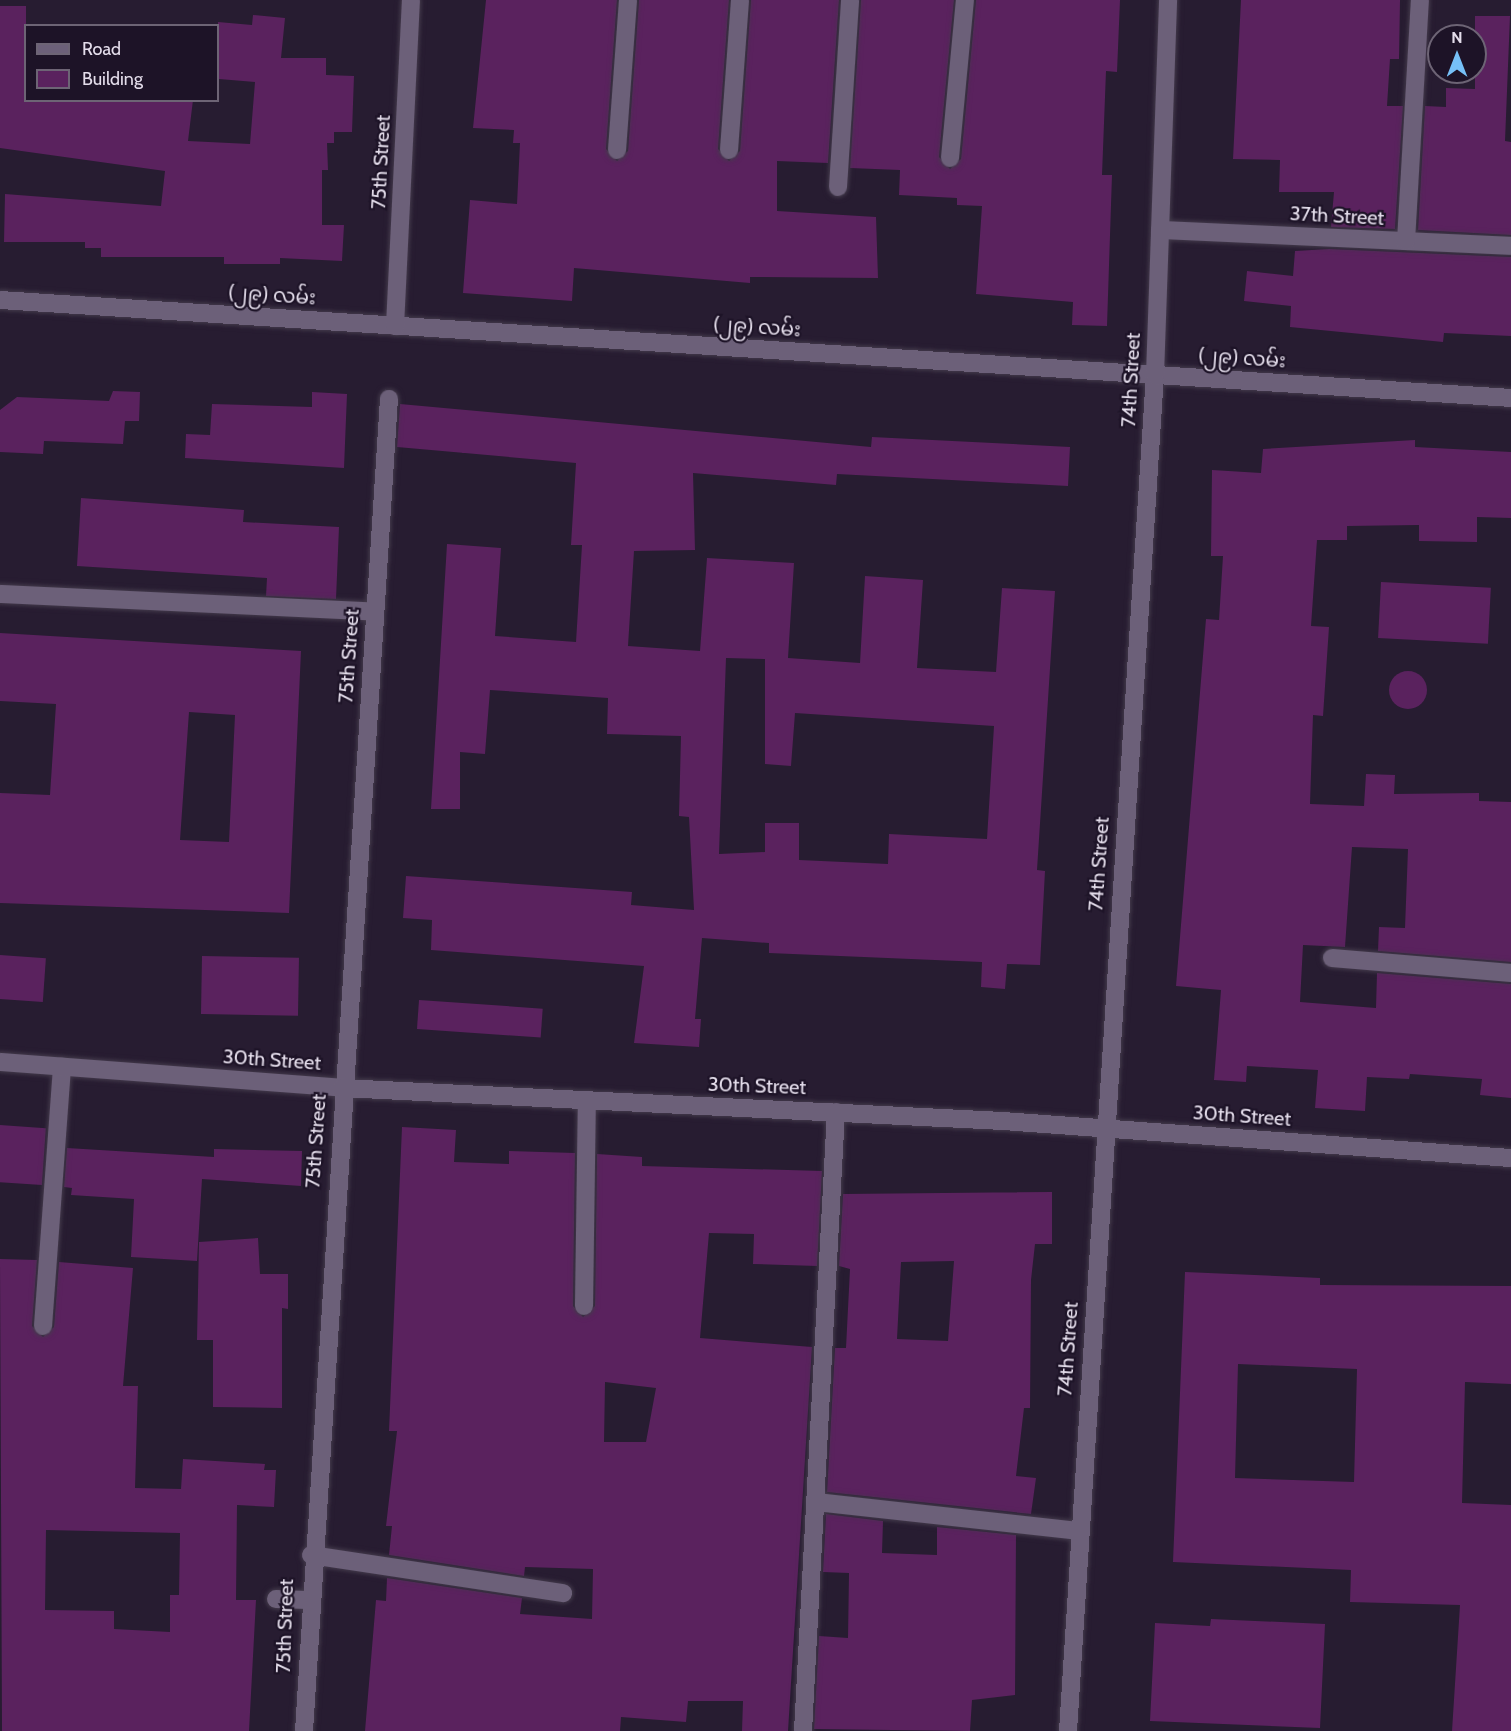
<!DOCTYPE html>
<meta charset="utf-8">
<style>
body{margin:0}
#map{position:relative;width:1511px;height:1731px;overflow:hidden;background:#271c31;font-family:Cabin,"Noto Sans Myanmar",sans-serif}
div>[style]{position:absolute}
[style*='--x']{left:calc(var(--x)*1px);top:calc(var(--y)*1px);width:calc(var(--w)*1px);rotate:calc(var(--a)*1deg)}
.building>*{inset:0;background:#5a225e;transform-origin:0 0}
.round{border-radius:50%}
.roads{filter:drop-shadow(0 0 2px #433a4b) drop-shadow(0 0 2px #433a4b)}
.street>*{height:18px;margin:-9px;padding:0 9px;transform-origin:9px;border-radius:9px;background:#6c6079}
.secondary>*{height:18px;margin:-9px;padding:0 9px;transform-origin:9px;border-radius:9px;background:#6c6079}
span{translate:-50% -50%;white-space:nowrap;text-align:center;line-height:1.15;-webkit-text-stroke:4.5px #1d1327;paint-order:stroke}
.street-label{font-size:20px;color:#e4ddeb}
.legend{position:absolute;left:24px;top:24px;width:195px;height:78px;box-sizing:border-box;background:#1d1327;border:2px solid #6d6475;margin:0;padding:8px 10px;list-style:none;font-size:18px;color:#e4ddeb}
.legend li{display:flex;align-items:center;gap:12px;height:30px}
.legend b{width:30px;border:2px solid #6d6475}
.north{position:absolute;left:1427px;top:24px;width:60px;height:60px;box-sizing:border-box;background:#1d1327;border:2px solid #6d6475;border-radius:50%;rotate:0deg;font-size:16px;font-weight:700;line-height:24px;text-align:center;color:#e4ddeb}
.north::after{content:'';display:block;margin:auto;width:21px;height:27px;background:#76c0f7;clip-path:polygon(50% 0,100% 100%,50% 72%,0 100%)}
</style>
<div id="map">
<div class="building">
<div style="clip-path:polygon(486px 0,617px 0,606px 149px,617px 161px,628px 151px,639px 0,729px 0,718px 149px,729px 161px,740px 151px,751px 0,839px 0,828px 163px,777px 161px,777px 211px,876px 217px,878px 278px,750px 277px,750px 283px,574px 268px,572px 301px,463px 293px,470px 200px,517px 204px,520px 143px,513px 143px,514px 130px,473px 128px)"></div>
<div style="clip-path:polygon(861px 0,954px 0,939px 157px,950px 169px,961px 159px,976px 0,1120px 0,1117px 72px,1106px 71px,1102px 175px,1112px 175px,1107px 326px,1072px 325px,1073px 302px,976px 294px,982px 206px,957px 205px,957px 198px,899px 195px,900px 170px,850px 168px)"></div>
<div style="clip-path:polygon(1241px 0,1400px 0,1399px 59px,1390px 59px,1387px 106px,1403px 106px,1395px 229px,1331px 227px,1334px 192px,1279px 192px,1280px 160px,1233px 159px)"></div>
<div style="clip-path:polygon(0 6px,26px 6px,26px 100px,193px 100px,188px 141px,250px 144px,255px 82px,219px 79px,218px 22px,252px 25px,253px 15px,285px 18px,281px 58px,326px 58px,326px 75px,354px 76px,352px 132px,334px 132px,334px 143px,327px 143px,328px 170px,322px 170px,322px 225px,344px 225px,342px 261px,280px 258px,280px 264px,224px 264px,224px 257px,101px 257px,101px 248px,85px 248px,85px 242px,4px 242px,5px 194px,161px 206px,165px 171px,0 148px)"></div>
<div style="clip-path:polygon(1475px 16px,1510px 16px,1505px 141px,1511px 142px,1511px 235px,1418px 230px,1425px 106px,1446px 107px,1446px 88px,1475px 89px)"></div>
<div style="clip-path:polygon(1329px 249px,1511px 257px,1511px 336px,1444px 333px,1443px 342px,1290px 327px,1291px 306px,1244px 301px,1247px 271px,1293px 276px,1295px 251px)"></div>
<div style="clip-path:polygon(113px 391px,140px 392px,139px 421px,125px 421px,123px 444px,44px 441px,43px 454px,0 452px,0 410px,17px 397px,109px 401px)"></div>
<div style="clip-path:polygon(312px 392px,347px 394px,344px 468px,185px 458px,186px 434px,210px 435px,212px 404px,312px 407px)"></div>
<div style="clip-path:polygon(evenodd,400px 404px,871px 447px,872px 437px,1070px 447px,1068px 486px,837px 474px,836px 485px,693px 473px,695px 550px,634px 551px,628px 646px,700px 651px,707px 558px,794px 563px,788px 658px,860px 663px,865px 576px,923px 580px,917px 668px,996px 672px,1002px 588px,1055px 591px,1037px 870px,1045px 871px,1040px 965px,1007px 964px,1005px 989px,981px 987px,982px 962px,769px 953px,769px 943px,702px 938px,695px 1019px,701px 1019px,699px 1047px,634px 1043px,644px 966px,431px 950px,432px 920px,403px 918px,406px 876px,632px 892px,631px 905px,694px 910px,689px 817px,679px 816px,681px 736px,607px 734px,608px 698px,490px 690px,485px 754px,460px 752px,460px 809px,431px 809px,447px 544px,501px 548px,495px 636px,576px 642px,582px 545px,571px 545px,576px 463px,397px 447px,400px 404px,726px 658px,765px 659px,765px 764px,791px 766px,795px 713px,994px 726px,987px 839px,889px 834px,888px 864px,799px 860px,799px 823px,765px 823px,765px 852px,719px 854px,726px 658px)"></div>
<div style="clip-path:polygon(1415px 440px,1415px 447px,1511px 452px,1511px 518px,1477px 517px,1477px 542px,1419px 541px,1419px 525px,1347px 526px,1347px 540px,1317px 540px,1311px 626px,1329px 627px,1323px 716px,1313px 715px,1310px 804px,1364px 806px,1366px 774px,1395px 775px,1394px 794px,1479px 793px,1479px 801px,1511px 802px,1511px 962px,1378px 951px,1379px 927px,1405px 928px,1408px 849px,1352px 847px,1345px 947px,1303px 945px,1300px 1002px,1376px 1008px,1377px 973px,1511px 984px,1511px 1098px,1480px 1095px,1482px 1079px,1410px 1074px,1409px 1079px,1367px 1077px,1365px 1111px,1315px 1108px,1318px 1070px,1247px 1066px,1246px 1082px,1214px 1080px,1221px 990px,1176px 986px,1206px 619px,1219px 620px,1223px 556px,1211px 556px,1212px 470px,1261px 473px,1263px 449px)"></div>
<div style="clip-path:polygon(81px 498px,244px 510px,243px 522px,339px 527px,336px 599px,266px 596px,267px 578px,77px 566px)"></div>
<div style="left:1381px;top:582px;width:110px;height:56px;rotate:3deg"></div>
<div style="clip-path:polygon(evenodd,0 633px,301px 651px,289px 913px,0 903px,0 793px,50px 795px,56px 704px,0 701px,0 633px,189px 712px,235px 715px,229px 842px,180px 840px,189px 712px)"></div>
<div class="round" style="left:1389px;top:671px;width:38px;height:38px"></div>
<div style="left:0;top:955px;width:46px;height:44px;rotate:4deg"></div>
<div style="left:202px;top:956px;width:97px;height:58px;rotate:1deg"></div>
<div style="left:419px;top:1000px;width:124px;height:29px;rotate:4deg"></div>
<div style="left:0;top:1125px;width:46px;height:57px;rotate:4deg"></div>
<div style="clip-path:polygon(evenodd,402px 1127px,456px 1130px,454px 1162px,509px 1164px,509px 1151px,575px 1153px,573px 1306px,583px 1317px,595px 1306px,597px 1154px,642px 1157px,642px 1166px,822px 1171px,817px 1266px,753px 1264px,754px 1234px,709px 1233px,700px 1338px,812px 1347px,788px 1731px,742px 1731px,743px 1701px,688px 1701px,686px 1722px,621px 1717px,620px 1731px,365px 1731px,376px 1600px,386px 1601px,387px 1578px,522px 1598px,520px 1614px,592px 1619px,593px 1569px,525px 1567px,524px 1576px,389px 1555px,392px 1526px,386px 1526px,397px 1431px,389px 1431px,402px 1127px,605px 1382px,656px 1388px,646px 1442px,604px 1442px,605px 1382px)"></div>
<div style="clip-path:polygon(67px 1148px,214px 1157px,214px 1149px,302px 1151px,301px 1186px,202px 1179px,197px 1261px,131px 1257px,134px 1199px,71px 1195px,72px 1188px,64px 1187px)"></div>
<div style="clip-path:polygon(evenodd,1052px 1192px,1052px 1244px,1035px 1244px,1031px 1280px,1030px 1408px,1024px 1408px,1016px 1476px,1036px 1478px,1031px 1514px,827px 1492px,835px 1348px,846px 1348px,850px 1269px,839px 1266px,843px 1194px,1052px 1192px,954px 1261px,948px 1341px,897px 1339px,901px 1262px,954px 1261px)"></div>
<div style="clip-path:polygon(258px 1238px,260px 1274px,288px 1274px,288px 1309px,282px 1308px,282px 1408px,213px 1407px,213px 1340px,197px 1340px,199px 1242px)"></div>
<div style="clip-path:polygon(evenodd,0 1259px,37px 1260px,32px 1326px,43px 1337px,54px 1327px,59px 1262px,133px 1268px,123px 1386px,138px 1386px,135px 1488px,181px 1489px,183px 1459px,265px 1464px,264px 1470px,276px 1470px,274px 1507px,237px 1505px,236px 1600px,256px 1600px,249px 1731px,2px 1731px,0 1259px,46px 1530px,180px 1533px,179px 1595px,170px 1595px,170px 1632px,114px 1629px,114px 1611px,45px 1610px,46px 1530px)"></div>
<div style="clip-path:polygon(evenodd,1185px 1272px,1320px 1278px,1320px 1285px,1511px 1286px,1511px 1384px,1465px 1382px,1462px 1503px,1511px 1505px,1511px 1731px,1452px 1731px,1460px 1605px,1350px 1602px,1351px 1570px,1173px 1562px,1185px 1272px,1238px 1364px,1357px 1369px,1354px 1482px,1235px 1478px,1238px 1364px)"></div>
<div style="clip-path:polygon(826px 1514px,883px 1521px,882px 1553px,937px 1555px,937px 1527px,1016px 1535px,1015px 1695px,972px 1700px,970px 1731px,814px 1729px,819px 1636px,848px 1638px,849px 1573px,823px 1572px)"></div>
<div style="clip-path:polygon(1211px 1619px,1325px 1624px,1320px 1728px,1150px 1721px,1155px 1623px,1210px 1626px)"></div>
</div>
<div class="roads">
<div class="street">
<div style="--x:617;--y:150;--w:150;--a:-85.8"></div>
<div style="--x:729;--y:150;--w:150;--a:-85.8"></div>
<div style="--x:950;--y:158;--w:159;--a:-84.6"></div>
<div style="--x:838;--y:187;--w:187;--a:-86.3"></div>
<div style="--x:1160;--y:230;--w:351;--a:2.6"></div>
<div style="--x:1406;--y:241;--w:241;--a:-86.7"></div>
<div style="--x:0;--y:300;--w:1514;--a:3.71"></div>
<div style="--x:395;--y:326;--w:326;--a:-87.2"></div>
<div style="--x:0;--y:594;--w:375;--a:2.7"></div>
<div style="--x:1332;--y:958;--w:180;--a:4.8"></div>
<div style="--x:584;--y:1306;--w:204;--a:-89.2"></div>
<div style="--x:43;--y:1326;--w:260;--a:-85.8"></div>
<div style="--x:816;--y:1502;--w:266;--a:6.3"></div>
<div style="--x:311;--y:1555;--w:255;--a:8.6"></div>
<div style="--x:276;--y:1599;--w:32;--a:2"></div>
<div style="--x:304;--y:1731;--w:1335;--a:-86.35"></div>
<div style="--x:803;--y:1731;--w:620;--a:-86.95"></div>
</div>
<div class="secondary">
<div style="--x:0;--y:1062;--w:343;--a:4.3"></div>
<div style="--x:342;--y:1088;--w:662;--a:2.86"></div>
<div style="--x:1003;--y:1121;--w:509;--a:4.17"></div>
<div style="--x:1068;--y:1731;--w:1359;--a:-86.33"></div>
<div style="--x:1155;--y:375;--w:375;--a:-88"></div>
</div>
</div>
<div class="street-label">
<span style="left:381px;top:162px;rotate:-87deg">75th Street</span>
<span style="left:1337px;top:216px;rotate:3deg">37th Street</span>
<span style="left:272px;top:295px;rotate:4deg">(၂၉) လမ်း</span>
<span style="left:757px;top:327px;rotate:4deg">(၂၉) လမ်း</span>
<span style="left:1242px;top:358px;rotate:4deg">(၂၉) လမ်း</span>
<span style="left:1131px;top:380px;rotate:-87deg">74th Street</span>
<span style="left:349px;top:656px;rotate:-86deg">75th Street</span>
<span style="left:1099px;top:864px;rotate:-86deg">74th Street</span>
<span style="left:272px;top:1060px;rotate:4deg">30th Street</span>
<span style="left:757px;top:1086px;rotate:2deg">30th Street</span>
<span style="left:1242px;top:1116px;rotate:4deg">30th Street</span>
<span style="left:316px;top:1141px;rotate:-86deg">75th Street</span>
<span style="left:1068px;top:1349px;rotate:-86deg">74th Street</span>
<span style="left:285px;top:1626px;rotate:-88deg">75th Street</span>
</div>
<ul class="legend">
<li><b style="height:8px;background:#6c6079"></b>Road</li>
<li><b style="height:16px;background:#5a225e"></b>Building</li>
</ul>
<div class="north">N</div>
</div>
